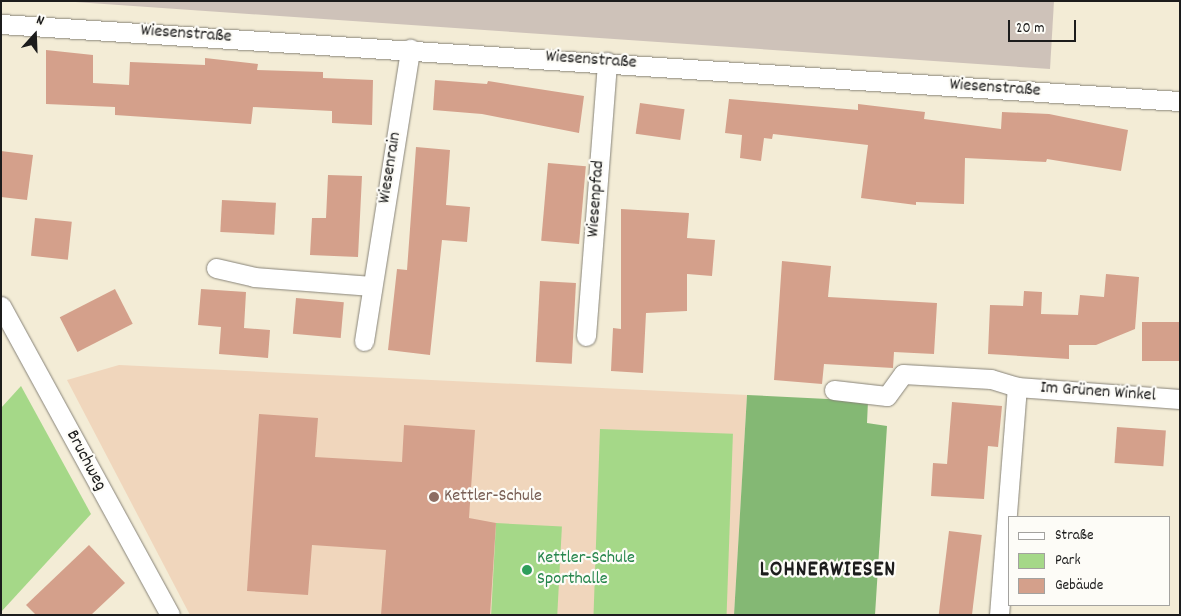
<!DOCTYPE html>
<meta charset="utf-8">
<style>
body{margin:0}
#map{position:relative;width:1181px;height:616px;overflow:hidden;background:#f3ecd6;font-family:Dekko,sans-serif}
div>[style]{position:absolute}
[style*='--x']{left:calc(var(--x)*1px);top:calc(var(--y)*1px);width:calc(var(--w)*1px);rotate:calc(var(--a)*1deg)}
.built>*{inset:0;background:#f0d6bc}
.industrial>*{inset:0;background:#cec2b9}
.green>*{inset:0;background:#a5d888;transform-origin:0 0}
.forest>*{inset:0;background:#84b874}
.building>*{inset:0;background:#d4a08b;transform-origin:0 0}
.roads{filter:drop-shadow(0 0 1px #888479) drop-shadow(0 0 1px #888479)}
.minor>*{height:19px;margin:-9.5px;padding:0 9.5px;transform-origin:9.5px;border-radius:9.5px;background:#fff}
.dots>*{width:14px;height:14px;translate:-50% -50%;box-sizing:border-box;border:2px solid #fdfcf7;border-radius:50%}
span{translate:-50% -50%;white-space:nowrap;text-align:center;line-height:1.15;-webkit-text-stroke:4.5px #fdfcf7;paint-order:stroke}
.street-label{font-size:18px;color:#1c1c1c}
.education-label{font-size:18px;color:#785e54}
.left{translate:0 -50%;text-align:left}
.leisure-label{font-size:18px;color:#27864d}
.district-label{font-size:22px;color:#1c1c1c;font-weight:700;letter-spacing:1px}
.frame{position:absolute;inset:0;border:2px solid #1c1c1c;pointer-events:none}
.legend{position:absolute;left:1008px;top:516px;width:162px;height:90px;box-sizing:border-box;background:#fdfcf7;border:1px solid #a3a29f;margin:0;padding:6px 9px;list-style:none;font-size:15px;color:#1c1c1c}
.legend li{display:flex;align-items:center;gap:10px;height:25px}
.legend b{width:25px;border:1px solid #a3a29f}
.north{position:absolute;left:10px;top:10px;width:50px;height:50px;-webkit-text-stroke:4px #fdfcf7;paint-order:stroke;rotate:20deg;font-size:14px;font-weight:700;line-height:20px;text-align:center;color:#1c1c1c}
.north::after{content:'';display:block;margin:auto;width:18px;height:22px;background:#1c1c1c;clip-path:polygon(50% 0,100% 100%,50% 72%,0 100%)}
.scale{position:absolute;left:1008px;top:20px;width:68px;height:22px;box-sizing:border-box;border:2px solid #1c1c1c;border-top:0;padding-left:6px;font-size:15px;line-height:18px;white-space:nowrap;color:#1c1c1c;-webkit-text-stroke:4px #fdfcf7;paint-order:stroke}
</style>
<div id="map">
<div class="built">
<div style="clip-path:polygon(119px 365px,747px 395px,734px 615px,190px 615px,67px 380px)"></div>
</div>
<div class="industrial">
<div style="clip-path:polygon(61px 1px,1054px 1px,1050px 69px)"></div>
</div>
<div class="green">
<div style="clip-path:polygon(21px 386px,91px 514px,1px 612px,1px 408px)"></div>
<div style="left:600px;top:429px;width:133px;height:186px;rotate:2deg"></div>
<div style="left:496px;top:523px;width:66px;height:92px;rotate:3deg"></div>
</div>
<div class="forest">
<div style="clip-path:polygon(747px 395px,868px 401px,867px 423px,887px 426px,875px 615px,734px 615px)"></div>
</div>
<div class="building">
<div style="clip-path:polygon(46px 50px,93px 55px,93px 83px,129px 85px,130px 62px,205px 65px,205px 58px,258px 64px,257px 70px,323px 72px,323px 78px,373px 80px,372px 125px,332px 123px,332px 111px,253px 107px,251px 124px,115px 115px,115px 107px,46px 104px)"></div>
<div style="clip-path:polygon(435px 80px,487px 84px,488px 81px,584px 96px,579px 133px,482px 114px,433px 110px)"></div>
<div style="clip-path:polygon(729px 99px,858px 110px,858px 104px,925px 112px,924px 119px,1001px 129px,1002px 112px,1049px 114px,1128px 130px,1121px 171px,1047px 159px,1046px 162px,965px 158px,964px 204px,916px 202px,916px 205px,861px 198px,868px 145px,773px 134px,772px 139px,764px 138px,761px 161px,740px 158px,742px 135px,725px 133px)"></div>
<div style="left:640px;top:103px;width:45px;height:31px;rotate:8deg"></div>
<div style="clip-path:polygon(416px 147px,450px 150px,446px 205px,470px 207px,467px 242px,442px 240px,430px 355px,388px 350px,397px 269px,407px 270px)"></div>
<div style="clip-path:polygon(1px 151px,33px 155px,27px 200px,1px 197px)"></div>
<div style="left:548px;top:163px;width:38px;height:78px;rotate:5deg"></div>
<div style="clip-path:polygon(328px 175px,362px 176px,358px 257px,310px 255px,312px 218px,326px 218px)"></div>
<div style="left:222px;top:200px;width:54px;height:32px;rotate:3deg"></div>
<div style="clip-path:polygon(621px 209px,689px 213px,687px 238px,715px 240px,712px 276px,687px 274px,687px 311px,646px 313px,643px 373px,611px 371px,613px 328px,621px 329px)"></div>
<div style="left:35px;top:218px;width:37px;height:38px;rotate:6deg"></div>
<div style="clip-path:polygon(782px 261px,831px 266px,828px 297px,937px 303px,934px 354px,894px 352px,893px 368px,824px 364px,822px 384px,774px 380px)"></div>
<div style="clip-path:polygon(1106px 274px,1139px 277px,1135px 329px,1096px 345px,1069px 345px,1069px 359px,988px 354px,990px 305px,1023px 306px,1024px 291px,1042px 292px,1041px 314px,1078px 315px,1080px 295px,1104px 297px)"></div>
<div style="left:540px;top:281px;width:36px;height:81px;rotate:3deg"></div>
<div style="left:115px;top:289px;width:39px;height:62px;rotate:63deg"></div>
<div style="clip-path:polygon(201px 289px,246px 292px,244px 328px,270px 330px,268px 358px,219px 354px,221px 327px,198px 325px)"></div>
<div style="left:296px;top:298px;width:48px;height:36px;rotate:5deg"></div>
<div style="left:1142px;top:322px;width:38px;height:39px"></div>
<div style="clip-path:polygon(952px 402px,1002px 406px,998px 447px,988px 446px,984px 499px,931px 496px,933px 463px,947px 464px)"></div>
<div style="clip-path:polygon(259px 414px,318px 418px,315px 457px,402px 462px,404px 425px,475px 430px,469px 518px,496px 523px,490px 615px,381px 615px,386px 550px,312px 545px,308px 595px,247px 591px)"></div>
<div style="left:1117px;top:427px;width:49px;height:36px;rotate:4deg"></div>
<div style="left:949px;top:531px;width:33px;height:85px;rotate:7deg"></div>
<div style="clip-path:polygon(89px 545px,125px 583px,91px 615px,36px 615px,26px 605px)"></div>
</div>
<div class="roads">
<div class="minor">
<div style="--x:1;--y:24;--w:1182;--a:3.74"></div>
<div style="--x:216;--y:268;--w:39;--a:13"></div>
<div style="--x:254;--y:277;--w:118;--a:4.4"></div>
<div style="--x:1;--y:306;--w:352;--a:61.3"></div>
<div style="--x:586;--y:336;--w:275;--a:-85.6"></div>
<div style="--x:364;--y:341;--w:296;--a:-81"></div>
<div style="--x:834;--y:390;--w:53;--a:6.5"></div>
<div style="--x:887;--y:396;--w:27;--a:-54"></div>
<div style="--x:903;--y:374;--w:88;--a:3.3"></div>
<div style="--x:991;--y:379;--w:27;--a:17"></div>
<div style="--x:1017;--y:387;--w:163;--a:4.2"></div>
<div style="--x:999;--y:615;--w:229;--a:-85.5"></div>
</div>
</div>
<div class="dots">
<div style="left:434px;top:497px;background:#8d6e63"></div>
<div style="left:527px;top:570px;background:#2e9e5b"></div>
</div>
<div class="street-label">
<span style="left:186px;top:35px;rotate:4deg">Wiesenstraße</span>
<span style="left:591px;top:61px;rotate:4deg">Wiesenstraße</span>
<span style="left:995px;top:89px;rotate:4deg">Wiesenstraße</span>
<span style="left:391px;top:168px;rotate:-81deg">Wiesenrain</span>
<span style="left:597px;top:199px;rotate:-86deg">Wiesenpfad</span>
<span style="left:1098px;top:393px;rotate:4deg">Im Grünen Winkel</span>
<span style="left:85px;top:461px;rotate:62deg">Bruchweg</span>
</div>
<div class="education-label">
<span class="left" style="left:444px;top:497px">Kettler-Schule</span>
</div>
<div class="leisure-label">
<span class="left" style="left:537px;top:570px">Kettler-Schule<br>Sporthalle</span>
</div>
<div class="district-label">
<span style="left:828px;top:571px">LOHNERWIESEN</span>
</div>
<div class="frame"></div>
<ul class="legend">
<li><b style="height:6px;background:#fff"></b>Straße</li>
<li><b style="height:14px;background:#a5d888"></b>Park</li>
<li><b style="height:14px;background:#d4a08b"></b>Gebäude</li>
</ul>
<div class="north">N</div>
<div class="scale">20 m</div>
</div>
